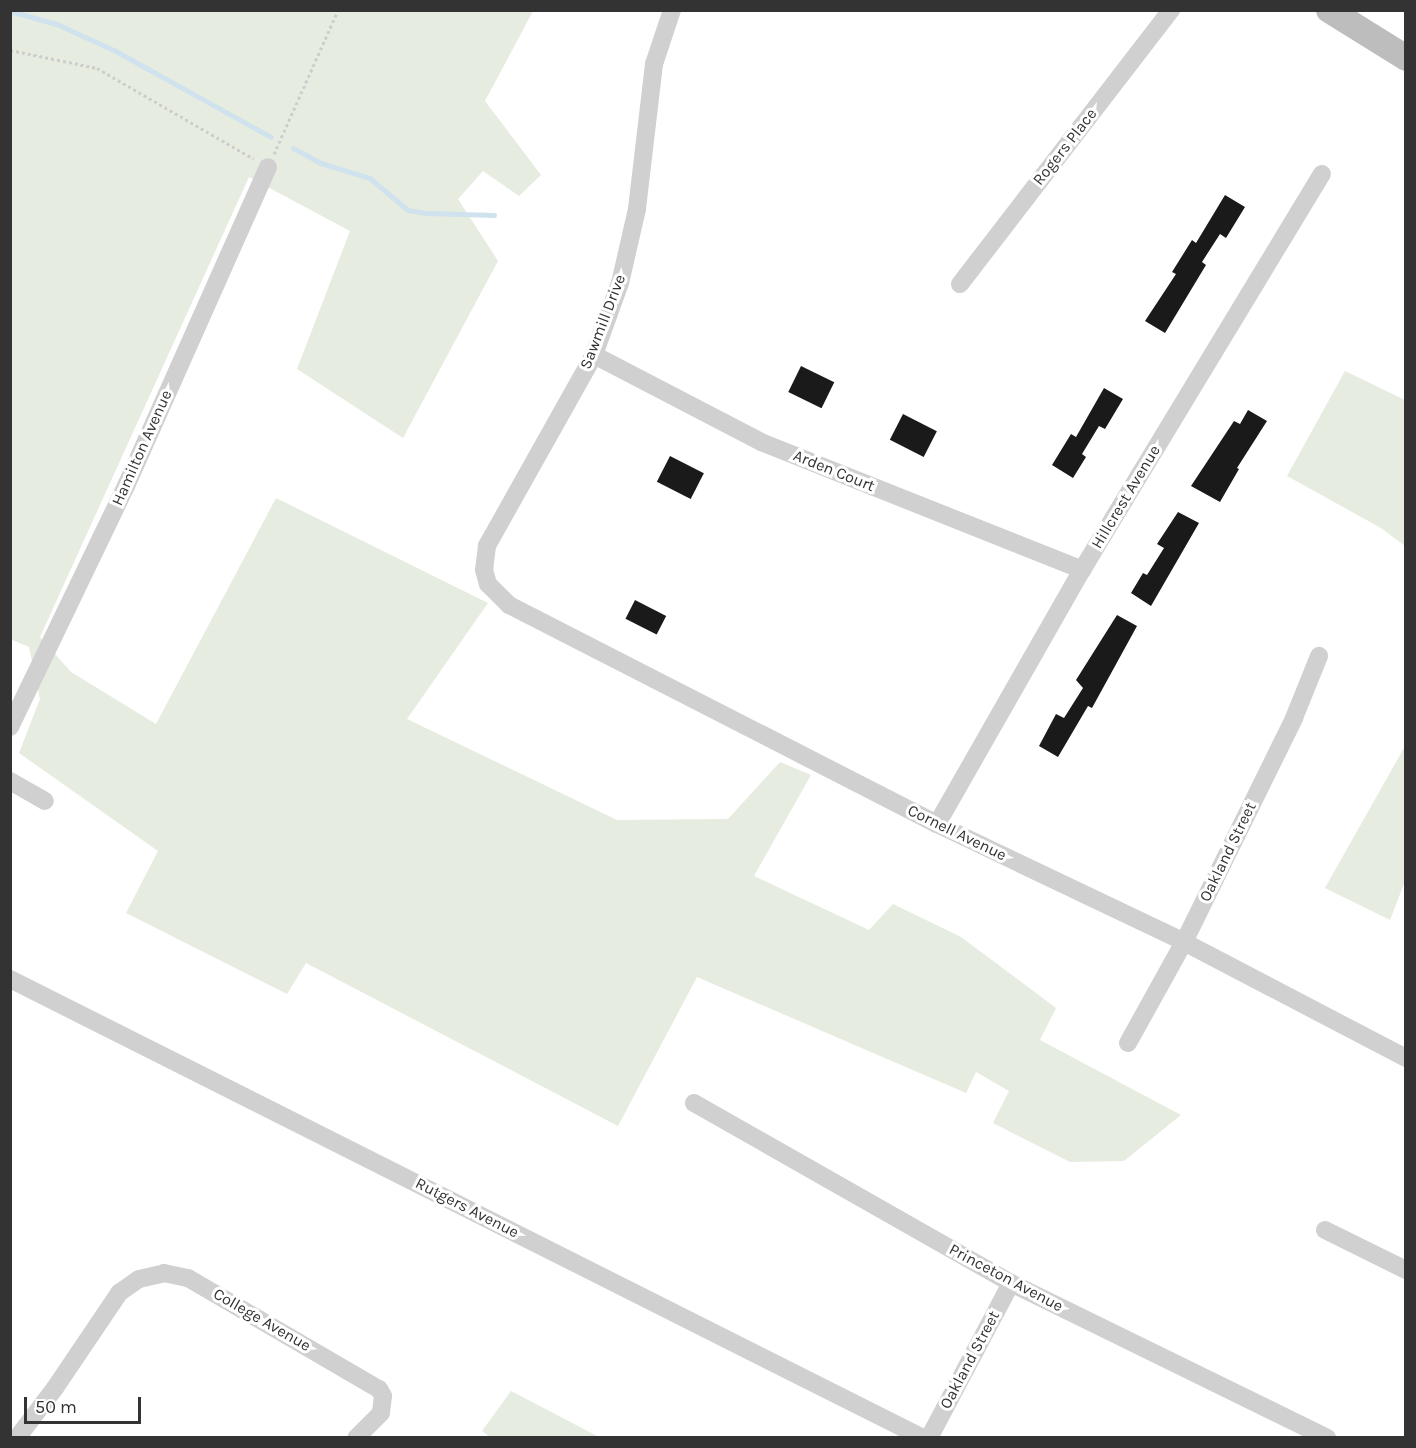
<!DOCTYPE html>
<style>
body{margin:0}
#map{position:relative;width:1416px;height:1448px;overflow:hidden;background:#fff;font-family:Karla,sans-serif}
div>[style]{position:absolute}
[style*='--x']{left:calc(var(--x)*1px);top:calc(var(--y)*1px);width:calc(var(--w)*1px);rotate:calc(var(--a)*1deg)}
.green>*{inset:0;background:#e6ecdf}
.stream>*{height:4.5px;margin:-2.25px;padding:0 2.25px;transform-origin:2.25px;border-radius:2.25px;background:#cfe2ee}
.building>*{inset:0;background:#1a1a1a;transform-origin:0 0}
.path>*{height:3px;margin-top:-1.5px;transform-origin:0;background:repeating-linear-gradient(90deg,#cdcdcd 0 3px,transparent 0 6px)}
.minor>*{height:18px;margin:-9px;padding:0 9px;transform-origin:9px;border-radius:9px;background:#d0d0d0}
.secondary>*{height:26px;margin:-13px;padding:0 13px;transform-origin:13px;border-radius:13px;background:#bdbdbd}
span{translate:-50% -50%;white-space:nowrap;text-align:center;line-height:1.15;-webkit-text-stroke:6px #fff;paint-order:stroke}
.street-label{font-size:16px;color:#333}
.frame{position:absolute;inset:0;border:12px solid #333;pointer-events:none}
.scale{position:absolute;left:24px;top:1397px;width:117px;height:27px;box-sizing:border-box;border:3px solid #333;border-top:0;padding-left:8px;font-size:18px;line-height:21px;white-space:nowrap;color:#333;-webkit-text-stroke:4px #fff;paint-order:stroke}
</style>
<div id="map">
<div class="green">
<div style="clip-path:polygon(10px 11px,533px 11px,485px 101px,541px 175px,519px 196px,483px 171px,458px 199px,498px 261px,403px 438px,297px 369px,350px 231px,249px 177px,40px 637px,71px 672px,156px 724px,276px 498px,488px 603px,407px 719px,617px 820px,728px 819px,780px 762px,811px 775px,754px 876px,869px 930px,893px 904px,961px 937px,1056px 1008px,1040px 1040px,1181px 1115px,1124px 1161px,1070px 1162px,993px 1123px,1009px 1091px,976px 1072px,966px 1093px,697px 977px,618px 1126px,306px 963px,287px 994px,126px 913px,158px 851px,19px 753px,40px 699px,29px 647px,10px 639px)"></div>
<div style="clip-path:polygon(1345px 371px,1405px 400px,1405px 546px,1381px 528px,1287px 476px)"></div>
<div style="clip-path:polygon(1405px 746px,1405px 881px,1390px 920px,1325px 888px)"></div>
<div style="clip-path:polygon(511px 1391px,599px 1437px,490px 1437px,482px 1431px)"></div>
</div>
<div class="stream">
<div style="--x:10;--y:11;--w:49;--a:15.5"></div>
<div style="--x:57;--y:24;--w:65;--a:24.6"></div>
<div style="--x:116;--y:51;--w:177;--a:29"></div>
<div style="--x:293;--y:148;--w:32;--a:28"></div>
<div style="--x:321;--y:163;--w:51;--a:17"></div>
<div style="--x:370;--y:178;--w:50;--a:40.1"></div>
<div style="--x:408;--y:210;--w:20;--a:9"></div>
<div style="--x:428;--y:213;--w:66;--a:1.7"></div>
</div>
<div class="building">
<div style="clip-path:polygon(1225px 195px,1245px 207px,1226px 238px,1220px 234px,1202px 262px,1206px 265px,1165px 333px,1145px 321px,1176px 274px,1172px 272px,1192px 240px,1196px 243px)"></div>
<div style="left:801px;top:366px;width:37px;height:29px;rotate:26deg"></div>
<div style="clip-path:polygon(1104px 388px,1123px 399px,1105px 429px,1099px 426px,1082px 454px,1086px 457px,1073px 478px,1052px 465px,1071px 434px,1076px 437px)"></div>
<div style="clip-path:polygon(1248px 410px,1267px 421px,1237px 468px,1239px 469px,1220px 502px,1191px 486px,1234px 421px,1240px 424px)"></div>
<div style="left:903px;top:414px;width:38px;height:29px;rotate:27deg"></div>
<div style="left:670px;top:456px;width:38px;height:29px;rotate:27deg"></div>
<div style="clip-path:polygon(1178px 512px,1199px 523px,1151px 606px,1131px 593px,1143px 573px,1147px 575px,1164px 548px,1157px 544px)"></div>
<div style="left:635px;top:600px;width:35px;height:21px;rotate:27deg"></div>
<div style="clip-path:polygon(1117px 615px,1137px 626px,1092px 708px,1088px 706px,1058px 757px,1039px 746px,1056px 714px,1064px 718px,1083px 688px,1076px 680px)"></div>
</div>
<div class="path">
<div style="--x:10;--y:50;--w:89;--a:11.7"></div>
<div style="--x:97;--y:68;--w:181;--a:30.1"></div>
<div style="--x:274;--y:154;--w:158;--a:-66"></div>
</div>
<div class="minor">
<div style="--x:672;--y:10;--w:57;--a:108.4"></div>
<div style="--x:654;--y:64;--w:146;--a:96.7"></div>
<div style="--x:637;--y:209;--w:76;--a:102.9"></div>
<div style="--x:620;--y:283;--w:77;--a:109.9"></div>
<div style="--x:594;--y:355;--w:219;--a:119.3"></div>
<div style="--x:487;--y:546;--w:24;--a:97"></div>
<div style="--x:484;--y:570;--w:15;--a:74"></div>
<div style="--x:488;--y:584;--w:30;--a:45"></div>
<div style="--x:509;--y:605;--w:481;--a:27.1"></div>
<div style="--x:937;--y:824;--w:274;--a:25.5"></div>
<div style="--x:1184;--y:942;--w:250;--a:27.6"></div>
<div style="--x:960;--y:284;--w:346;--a:-52.4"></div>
<div style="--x:594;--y:355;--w:188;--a:27.5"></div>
<div style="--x:761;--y:442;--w:346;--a:21.7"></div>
<div style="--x:10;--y:727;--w:267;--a:-64.3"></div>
<div style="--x:126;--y:486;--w:349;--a:-66"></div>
<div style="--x:10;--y:781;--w:40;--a:29.7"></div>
<div style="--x:937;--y:824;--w:292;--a:-60.3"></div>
<div style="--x:1082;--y:570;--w:463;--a:-58.8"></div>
<div style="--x:10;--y:979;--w:1022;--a:26.69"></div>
<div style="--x:1128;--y:1043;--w:115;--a:-61"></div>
<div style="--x:1184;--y:942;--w:250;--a:-63.8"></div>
<div style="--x:1294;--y:718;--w:67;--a:-68"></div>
<div style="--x:694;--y:1103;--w:365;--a:29.6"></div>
<div style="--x:1011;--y:1283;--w:352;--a:26.1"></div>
<div style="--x:1325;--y:1230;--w:90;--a:26.3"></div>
<div style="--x:17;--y:1438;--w:63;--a:-52.8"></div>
<div style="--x:55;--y:1388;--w:115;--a:-56"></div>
<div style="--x:119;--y:1293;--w:24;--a:-35"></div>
<div style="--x:139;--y:1279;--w:26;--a:-13"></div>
<div style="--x:164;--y:1273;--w:25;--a:12"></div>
<div style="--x:188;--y:1278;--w:221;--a:30.2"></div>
<div style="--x:379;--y:1389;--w:8;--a:60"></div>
<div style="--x:383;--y:1396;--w:17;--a:97"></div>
<div style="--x:381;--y:1413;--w:35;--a:135"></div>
<div style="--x:929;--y:1438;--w:175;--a:-62.1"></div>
</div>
<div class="secondary">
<div style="--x:1329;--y:10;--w:91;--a:31.9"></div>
</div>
<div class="street-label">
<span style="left:1065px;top:147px;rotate:-52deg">Rogers Place</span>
<span style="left:603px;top:322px;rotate:-69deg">Sawmill Drive</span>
<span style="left:142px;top:448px;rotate:-66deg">Hamilton Avenue</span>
<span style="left:834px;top:471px;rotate:22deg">Arden Court</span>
<span style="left:1126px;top:497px;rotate:-59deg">Hillcrest Avenue</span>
<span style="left:957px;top:833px;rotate:26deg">Cornell Avenue</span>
<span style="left:1228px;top:852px;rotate:-64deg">Oakland Street</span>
<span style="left:467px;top:1208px;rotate:27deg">Rutgers Avenue</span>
<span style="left:1006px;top:1278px;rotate:28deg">Princeton Avenue</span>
<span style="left:262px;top:1320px;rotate:30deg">College Avenue</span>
<span style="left:970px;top:1360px;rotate:-62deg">Oakland Street</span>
</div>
<div class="frame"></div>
<div class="scale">50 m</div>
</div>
